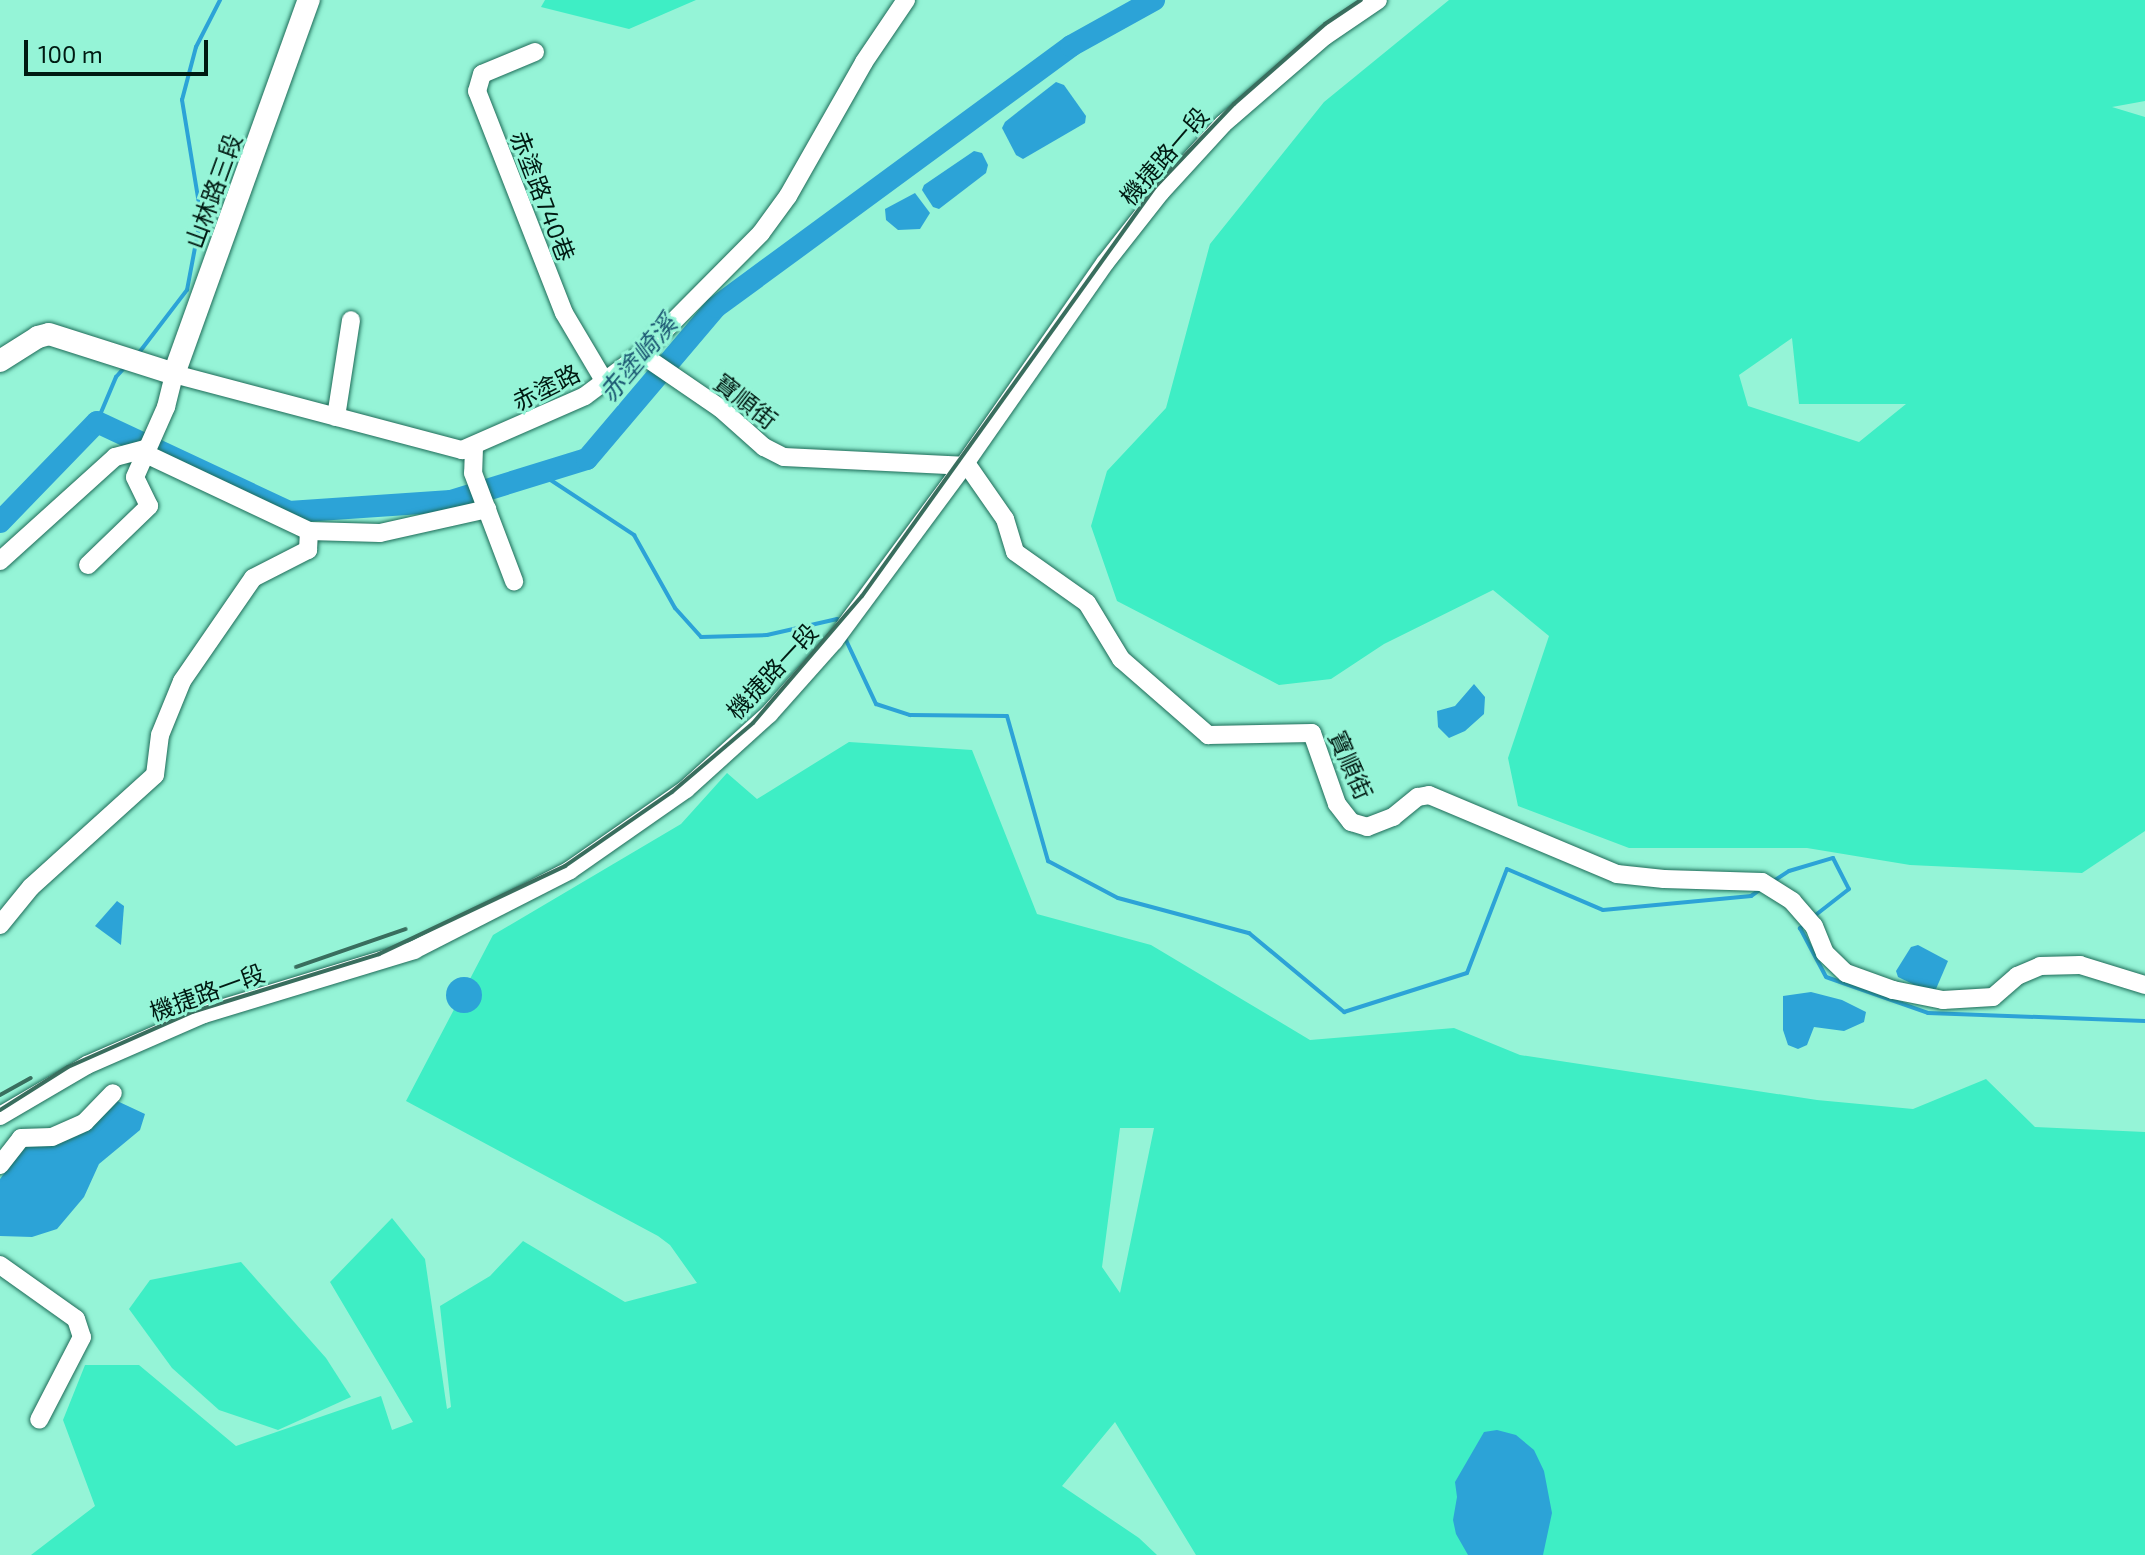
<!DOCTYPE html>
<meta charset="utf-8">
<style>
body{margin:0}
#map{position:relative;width:2145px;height:1555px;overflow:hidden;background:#95f4d7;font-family:"Exo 2","Noto Sans TC",sans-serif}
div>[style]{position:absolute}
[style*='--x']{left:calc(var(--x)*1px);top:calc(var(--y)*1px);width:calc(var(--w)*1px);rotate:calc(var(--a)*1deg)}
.green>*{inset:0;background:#3eeec5}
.water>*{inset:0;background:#2ca3d7}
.round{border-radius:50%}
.stream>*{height:4px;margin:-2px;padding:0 2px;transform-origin:2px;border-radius:2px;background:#2ca3d7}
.river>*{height:22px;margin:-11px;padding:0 11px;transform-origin:11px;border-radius:11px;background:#2ca3d7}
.roads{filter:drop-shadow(0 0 2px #1e6b58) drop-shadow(0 0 2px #1e6b58)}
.minor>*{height:18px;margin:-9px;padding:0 9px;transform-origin:9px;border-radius:9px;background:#fff}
.major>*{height:22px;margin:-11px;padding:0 11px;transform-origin:11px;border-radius:11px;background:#fff}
.rail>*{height:4px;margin:-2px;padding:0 2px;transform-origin:2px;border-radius:2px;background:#396e5e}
span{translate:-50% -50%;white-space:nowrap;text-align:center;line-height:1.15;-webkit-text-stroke:6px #95f4d7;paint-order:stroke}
.street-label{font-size:24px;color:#001a12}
.water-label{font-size:26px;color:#1b5772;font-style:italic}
.scale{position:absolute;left:24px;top:40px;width:184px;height:36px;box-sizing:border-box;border:4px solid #001a12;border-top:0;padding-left:10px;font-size:24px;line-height:28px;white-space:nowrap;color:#001a12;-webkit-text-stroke:6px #95f4d7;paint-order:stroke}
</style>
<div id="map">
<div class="green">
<div style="clip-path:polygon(545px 0,696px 0,629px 29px,541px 7px)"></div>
<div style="clip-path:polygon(evenodd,1449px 0,2145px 0,2145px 101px,2112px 107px,2145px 117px,2145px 831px,2082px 873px,1910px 865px,1807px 848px,1629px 848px,1518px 806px,1508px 758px,1549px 636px,1493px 590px,1384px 644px,1331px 679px,1279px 685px,1117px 601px,1091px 526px,1107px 471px,1166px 408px,1210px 244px,1324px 102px,1449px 0,1792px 338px,1799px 404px,1906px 404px,1859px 442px,1748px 406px,1739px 375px,1792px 338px)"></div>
<div style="clip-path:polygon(evenodd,849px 742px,972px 750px,1037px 914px,1151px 945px,1310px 1040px,1454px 1028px,1520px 1055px,1817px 1100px,1913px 1109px,1986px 1079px,2035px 1127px,2145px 1132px,2145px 1555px,1196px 1555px,1115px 1422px,1062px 1486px,1139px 1538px,1157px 1555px,31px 1555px,95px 1506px,63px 1420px,85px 1365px,139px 1365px,236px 1446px,381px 1396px,392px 1430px,413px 1422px,330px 1282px,392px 1218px,425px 1259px,447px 1409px,451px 1407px,440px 1306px,490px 1276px,523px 1241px,625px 1302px,697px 1283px,670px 1245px,658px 1236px,406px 1101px,493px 935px,681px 824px,727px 773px,757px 799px,849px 742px,1120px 1128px,1154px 1128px,1120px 1293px,1102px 1267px,1120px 1128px)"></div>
<div style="clip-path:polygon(241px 1262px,326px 1358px,351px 1397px,278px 1430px,219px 1410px,172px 1368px,129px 1309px,150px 1280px)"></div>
</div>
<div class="water">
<div style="clip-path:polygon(1056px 82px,1064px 85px,1086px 116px,1085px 123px,1023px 159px,1016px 155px,1002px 128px,1005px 122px)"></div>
<div style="clip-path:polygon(974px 151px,982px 153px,988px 165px,986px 173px,939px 209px,933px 207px,922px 190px,924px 185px)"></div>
<div style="clip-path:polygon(915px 193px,930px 213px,920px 229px,898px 230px,886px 220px,885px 209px)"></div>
<div style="clip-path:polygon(1474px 684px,1485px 697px,1484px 714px,1465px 731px,1449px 738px,1438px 727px,1437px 711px,1455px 706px)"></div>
<div style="clip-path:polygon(117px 901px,124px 906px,121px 945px,95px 926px)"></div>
<div style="clip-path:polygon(1918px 945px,1948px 961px,1936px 989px,1927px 991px,1898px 977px,1896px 971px,1911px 947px)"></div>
<div class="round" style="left:446px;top:977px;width:36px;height:36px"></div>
<div style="clip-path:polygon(1811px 992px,1842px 1000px,1866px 1012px,1864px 1022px,1844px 1031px,1814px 1027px,1807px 1045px,1798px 1049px,1788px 1045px,1783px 1030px,1783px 996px)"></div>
<div style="clip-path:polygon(115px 1100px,145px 1114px,140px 1130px,99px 1164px,84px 1197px,57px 1229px,32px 1237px,0 1236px,0 1179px,24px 1146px)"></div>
<div style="clip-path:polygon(1497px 1430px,1516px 1435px,1534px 1450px,1544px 1471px,1552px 1513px,1543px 1555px,1468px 1555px,1456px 1534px,1453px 1520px,1457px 1497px,1455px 1482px,1484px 1432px)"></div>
</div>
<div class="stream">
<div style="--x:138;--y:354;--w:81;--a:-52.6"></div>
<div style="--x:187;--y:290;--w:75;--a:-79.3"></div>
<div style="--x:201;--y:216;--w:118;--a:-99.3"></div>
<div style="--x:182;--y:100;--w:55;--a:-75.2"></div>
<div style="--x:196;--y:47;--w:53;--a:-62.9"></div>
<div style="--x:97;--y:422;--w:49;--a:-67.1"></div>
<div style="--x:116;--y:377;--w:15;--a:-48"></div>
<div style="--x:540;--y:473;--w:113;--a:33.4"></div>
<div style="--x:634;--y:535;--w:84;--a:60.7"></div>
<div style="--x:675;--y:608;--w:39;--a:48"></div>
<div style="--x:701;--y:637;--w:66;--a:-1.7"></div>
<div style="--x:767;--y:635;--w:72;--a:-12.9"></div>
<div style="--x:837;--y:619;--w:8;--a:67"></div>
<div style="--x:845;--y:638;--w:73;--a:64.8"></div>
<div style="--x:876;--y:704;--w:36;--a:18"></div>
<div style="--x:910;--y:715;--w:97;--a:0.6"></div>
<div style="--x:1007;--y:716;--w:151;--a:74.2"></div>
<div style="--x:1048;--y:861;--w:79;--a:27.9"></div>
<div style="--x:1118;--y:898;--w:136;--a:15"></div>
<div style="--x:1249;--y:933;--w:124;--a:39.7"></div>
<div style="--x:1344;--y:1012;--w:129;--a:-17.6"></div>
<div style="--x:1467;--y:973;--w:111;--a:-69"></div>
<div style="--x:1507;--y:869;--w:104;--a:23.1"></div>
<div style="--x:1603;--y:910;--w:149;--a:-5.4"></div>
<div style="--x:1751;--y:896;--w:12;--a:-35"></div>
<div style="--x:1772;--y:882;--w:20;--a:-33"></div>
<div style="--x:1789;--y:871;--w:46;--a:-16.5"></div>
<div style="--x:1833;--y:858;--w:35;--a:63"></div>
<div style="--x:1849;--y:889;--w:46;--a:142.1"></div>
<div style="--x:1807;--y:923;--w:9;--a:144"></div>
<div style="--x:1800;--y:928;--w:55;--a:62"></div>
<div style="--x:1826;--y:977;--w:108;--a:19.4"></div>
<div style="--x:1928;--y:1013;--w:217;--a:2.1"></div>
</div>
<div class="river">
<div style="--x:0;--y:522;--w:139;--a:-45.9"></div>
<div style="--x:97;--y:422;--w:212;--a:25.1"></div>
<div style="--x:289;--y:512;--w:162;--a:-3.9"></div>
<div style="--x:451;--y:501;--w:142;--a:-17.2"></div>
<div style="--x:587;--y:459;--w:199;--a:-49.7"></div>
<div style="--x:716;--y:307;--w:441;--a:-36.3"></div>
<div style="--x:1071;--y:46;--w:95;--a:-29"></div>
</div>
<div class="roads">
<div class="minor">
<div style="--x:535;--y:52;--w:57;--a:157.5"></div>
<div style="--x:482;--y:74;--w:18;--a:106"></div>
<div style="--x:477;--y:91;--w:238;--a:68.6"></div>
<div style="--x:564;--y:313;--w:80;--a:59.3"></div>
<div style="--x:641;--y:354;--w:96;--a:34.4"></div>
<div style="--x:720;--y:408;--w:59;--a:41.6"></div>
<div style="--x:764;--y:447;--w:22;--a:27"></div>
<div style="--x:784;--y:457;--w:184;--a:2.8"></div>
<div style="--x:968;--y:466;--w:65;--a:55.1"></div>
<div style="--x:1005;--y:519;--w:34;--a:73"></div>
<div style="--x:1015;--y:552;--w:88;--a:35.3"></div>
<div style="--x:1087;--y:603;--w:66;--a:58.7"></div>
<div style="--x:1121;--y:659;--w:116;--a:41.1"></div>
<div style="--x:1208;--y:735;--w:104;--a:-1.1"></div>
<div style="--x:1312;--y:733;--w:75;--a:70.6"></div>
<div style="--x:1337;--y:804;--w:23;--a:52"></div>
<div style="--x:1351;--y:822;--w:17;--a:17"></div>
<div style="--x:1367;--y:827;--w:28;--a:-21"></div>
<div style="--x:1393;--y:817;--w:32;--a:-39"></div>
<div style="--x:1418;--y:797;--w:11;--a:-10"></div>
<div style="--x:1429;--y:795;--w:204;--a:22.8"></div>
<div style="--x:1617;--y:874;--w:47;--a:6.1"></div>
<div style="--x:1664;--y:879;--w:98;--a:1.8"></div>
<div style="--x:1762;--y:882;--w:36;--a:32"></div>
<div style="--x:1792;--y:901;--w:33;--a:49"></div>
<div style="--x:1814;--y:926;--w:29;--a:68"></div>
<div style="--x:1825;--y:953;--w:29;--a:44"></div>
<div style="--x:1846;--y:973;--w:50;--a:19.9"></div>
<div style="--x:1893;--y:990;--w:51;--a:11.3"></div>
<div style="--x:1943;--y:1000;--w:50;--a:-3.4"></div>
<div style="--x:1993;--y:997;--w:32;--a:-41"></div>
<div style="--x:2017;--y:976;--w:25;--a:-23"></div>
<div style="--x:2040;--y:966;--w:40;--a:-1.4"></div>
<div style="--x:2080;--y:965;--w:68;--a:17.1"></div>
<div style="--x:336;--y:417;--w:98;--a:-81.2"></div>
<div style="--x:474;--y:448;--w:25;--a:92"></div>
<div style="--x:473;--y:473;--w:116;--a:69.2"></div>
<div style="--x:146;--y:454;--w:180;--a:25.3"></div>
<div style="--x:0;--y:561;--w:155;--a:-42.1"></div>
<div style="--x:115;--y:457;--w:34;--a:-15"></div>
<div style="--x:88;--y:565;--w:85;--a:-44"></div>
<div style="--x:149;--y:506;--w:32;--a:-116"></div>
<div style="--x:135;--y:477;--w:77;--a:-66.1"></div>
<div style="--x:166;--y:407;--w:34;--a:-76"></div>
<div style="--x:174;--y:374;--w:298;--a:14.8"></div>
<div style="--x:462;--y:450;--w:134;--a:-23.7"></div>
<div style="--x:585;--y:396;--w:70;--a:-36.9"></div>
<div style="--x:641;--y:354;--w:170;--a:-45.2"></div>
<div style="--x:761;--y:233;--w:46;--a:-53.9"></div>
<div style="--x:788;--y:196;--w:154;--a:-60.4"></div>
<div style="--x:864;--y:62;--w:75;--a:-55.9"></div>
<div style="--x:0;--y:925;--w:49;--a:-50.8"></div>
<div style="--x:31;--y:887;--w:167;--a:-42.1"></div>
<div style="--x:155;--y:775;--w:40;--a:-82.9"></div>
<div style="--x:160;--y:735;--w:58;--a:-67.8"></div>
<div style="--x:182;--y:681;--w:125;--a:-55.4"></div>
<div style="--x:253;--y:578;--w:62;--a:-27"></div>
<div style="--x:308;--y:550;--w:19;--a:-87"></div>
<div style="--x:309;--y:531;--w:71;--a:1.6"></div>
<div style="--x:380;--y:533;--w:110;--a:-12.6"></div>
<div style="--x:0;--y:1116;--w:101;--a:-30.4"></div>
<div style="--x:87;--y:1065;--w:128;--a:-23.6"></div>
<div style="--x:204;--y:1014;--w:220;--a:-16.9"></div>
<div style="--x:414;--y:950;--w:175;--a:-27.1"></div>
<div style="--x:570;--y:870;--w:141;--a:-34.9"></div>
<div style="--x:686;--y:789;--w:112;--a:-42.1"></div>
<div style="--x:769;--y:714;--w:98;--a:-48.3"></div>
<div style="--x:834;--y:641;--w:219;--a:-53.5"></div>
<div style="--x:964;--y:465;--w:246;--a:-55.1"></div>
<div style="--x:1105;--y:263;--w:89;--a:-51.8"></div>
<div style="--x:1160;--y:193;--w:93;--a:-47.6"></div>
<div style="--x:1223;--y:124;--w:135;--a:-40.8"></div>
<div style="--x:1325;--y:36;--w:64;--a:-34.2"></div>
<div style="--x:21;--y:1138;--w:31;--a:-2"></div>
<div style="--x:52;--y:1137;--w:36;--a:-24"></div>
<div style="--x:85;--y:1122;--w:40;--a:-46"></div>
<div style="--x:0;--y:1165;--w:34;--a:-52"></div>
<div style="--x:0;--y:1265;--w:93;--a:35.4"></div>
<div style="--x:76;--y:1319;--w:19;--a:72"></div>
<div style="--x:82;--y:1337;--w:93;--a:117.4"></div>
</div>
<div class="major">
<div style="--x:0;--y:361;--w:45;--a:-32.3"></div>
<div style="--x:38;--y:337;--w:11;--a:-15"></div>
<div style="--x:49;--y:334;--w:131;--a:17.7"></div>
<div style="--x:174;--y:374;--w:398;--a:-70.2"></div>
</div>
</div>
<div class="rail">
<div style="--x:296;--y:967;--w:116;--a:-19.1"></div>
<div style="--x:0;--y:1095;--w:35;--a:-29"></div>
<div style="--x:0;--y:1110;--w:80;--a:-32.3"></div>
<div style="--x:68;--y:1067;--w:136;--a:-23.9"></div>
<div style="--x:192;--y:1012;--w:196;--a:-17.2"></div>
<div style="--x:379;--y:954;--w:206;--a:-25.3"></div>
<div style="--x:565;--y:866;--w:130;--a:-34.7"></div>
<div style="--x:672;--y:792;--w:106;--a:-40.4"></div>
<div style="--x:753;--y:723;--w:167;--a:-49.4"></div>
<div style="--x:862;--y:596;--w:503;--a:-54.38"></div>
<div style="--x:1155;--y:187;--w:115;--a:-46.4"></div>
<div style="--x:1234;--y:104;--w:121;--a:-41.3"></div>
<div style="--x:1325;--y:24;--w:43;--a:-33.7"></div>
</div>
<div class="street-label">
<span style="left:1164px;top:156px;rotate:-49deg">機捷路一段</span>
<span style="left:213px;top:191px;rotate:-70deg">山林路三段</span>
<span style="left:543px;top:196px;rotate:69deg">赤塗路740巷</span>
<span style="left:546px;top:387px;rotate:-27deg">赤塗路</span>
<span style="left:746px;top:401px;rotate:38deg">寶順街</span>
<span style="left:772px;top:671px;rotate:-47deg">機捷路一段</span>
<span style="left:1351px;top:765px;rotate:66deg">寶順街</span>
<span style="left:207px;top:992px;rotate:-20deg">機捷路一段</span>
</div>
<div class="water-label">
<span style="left:637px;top:358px;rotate:-50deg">赤塗崎溪</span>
</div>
<div class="scale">100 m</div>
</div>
